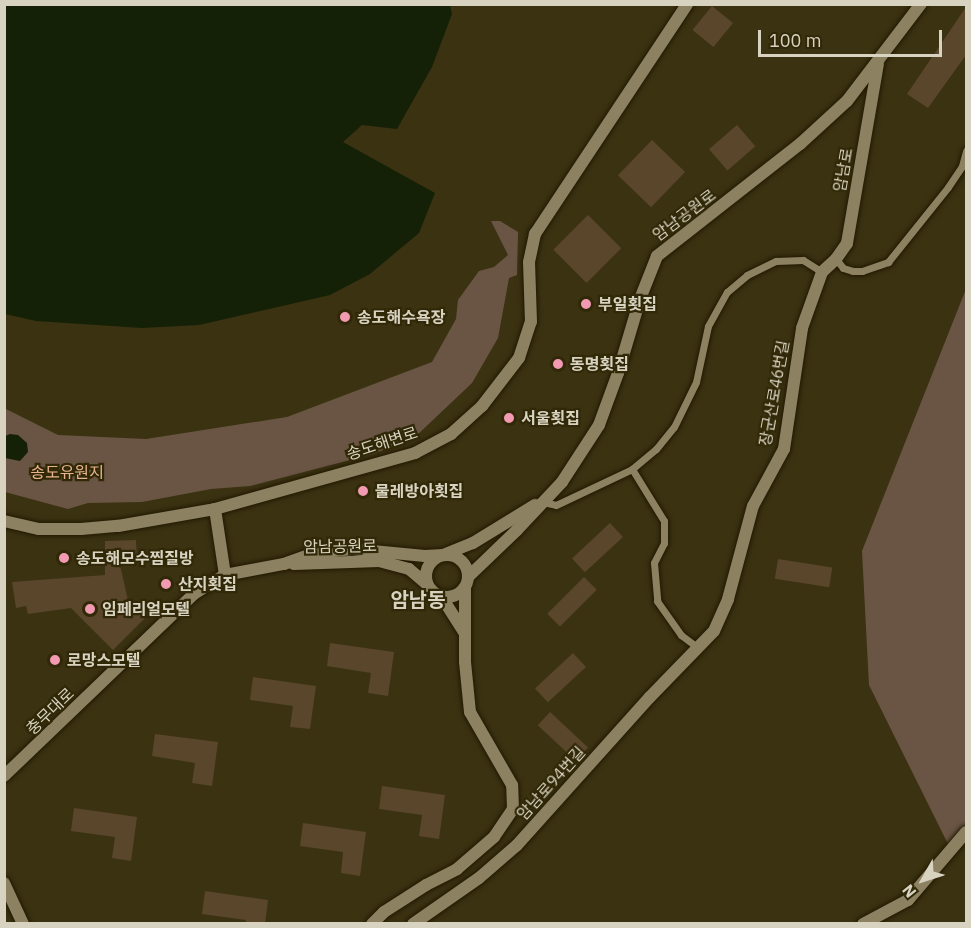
<!DOCTYPE html>
<meta charset="utf-8">
<style>
body{margin:0}
#map{position:relative;width:971px;height:928px;overflow:hidden;background:#3b3212;font-family:"IBM Plex Sans","Noto Sans KR",sans-serif}
div>[style]{position:absolute}
[style*='--x']{left:calc(var(--x)*1px);top:calc(var(--y)*1px);width:calc(var(--w)*1px);rotate:calc(var(--a)*1deg)}
.green>*{inset:0;background:#6a5545}
.water>*{inset:0;background:#152107}
.building>*{inset:0;background:#5a462b;transform-origin:0 0}
.roads{filter:drop-shadow(0 0 2px #221900) drop-shadow(0 0 2px #221900)}
.service>*{height:7px;margin:-3.5px;padding:0 3.5px;transform-origin:3.5px;border-radius:3.5px;background:#8c8261}
.minor>*{height:12px;margin:-6px;padding:0 6px;transform-origin:6px;border-radius:6px;background:#8c8261}
.minor>.ring{margin:-6px;padding:0;box-sizing:content-box;background:none;border:12px solid #8c8261;border-radius:50%}
.tertiary>*{height:12px;margin:-6px;padding:0 6px;transform-origin:6px;border-radius:6px;background:#8c8261}
.dots>*{width:16px;height:16px;translate:-50% -50%;box-sizing:border-box;border:3px solid #312807;border-radius:50%}
span{translate:-50% -50%;white-space:nowrap;text-align:center;line-height:1.15;-webkit-text-stroke:4.5px #312807;paint-order:stroke}
.street-label{font-size:16px;color:#d8d3c1}
.poi-label{font-size:16px;color:#d8d3c1;font-weight:700}
.left{translate:0 -50%;text-align:left}
.park-label{font-size:16px;color:#e6b38e}
.quarter-label{font-size:20px;color:#d8d3c1;font-weight:700}
.frame{position:absolute;inset:0;border:6px solid #d8d3c1;pointer-events:none}
.north{position:absolute;left:893px;top:850px;width:60px;height:60px;-webkit-text-stroke:4px #312807;paint-order:stroke;rotate:231deg;font-size:16px;font-weight:700;line-height:24px;text-align:center;color:#d8d3c1}
.north::after{content:'';display:block;margin:auto;width:21px;height:27px;background:#d8d3c1;clip-path:polygon(50% 0,100% 100%,50% 72%,0 100%)}
.scale{position:absolute;left:758px;top:30px;width:184px;height:27px;box-sizing:border-box;border:3px solid #d8d3c1;border-top:0;padding-left:8px;font-size:18px;line-height:21px;white-space:nowrap;color:#d8d3c1;-webkit-text-stroke:4px #312807;paint-order:stroke}
</style>
<div id="map">
<div class="green">
<div style="clip-path:polygon(491px 221px,500px 221px,518px 232px,517px 275px,509px 278px,498px 338px,472px 383px,415px 437px,373px 454px,250px 486px,211px 489px,142px 502px,88px 503px,68px 509px,5px 492px,4px 408px,58px 435px,146px 439px,287px 417px,432px 362px,456px 319px,458px 300px,479px 271px,494px 267px,508px 255px)"></div>
<div style="clip-path:polygon(966px 289px,966px 843px,948px 844px,869px 685px,862px 551px)"></div>
</div>
<div class="water">
<div style="clip-path:polygon(4px 5px,450px 5px,452px 14px,432px 67px,397px 129px,362px 125px,343px 142px,435px 193px,419px 233px,370px 274px,330px 295px,199px 325px,142px 328px,36px 321px,5px 314px)"></div>
<div style="clip-path:polygon(10px 434px,18px 435px,27px 443px,28px 452px,20px 461px,5px 458px,5px 436px)"></div>
</div>
<div class="building">
<div style="left:712px;top:6px;width:27px;height:31px;rotate:39deg"></div>
<div style="clip-path:polygon(966px 7px,966px 55px,928px 108px,907px 94px)"></div>
<div style="left:737px;top:125px;width:28px;height:37px;rotate:49deg"></div>
<div style="left:652px;top:140px;width:46px;height:49px;rotate:44deg"></div>
<div style="left:588px;top:215px;width:47px;height:49px;rotate:45deg"></div>
<div style="left:610px;top:523px;width:19px;height:52px;rotate:47deg"></div>
<div style="clip-path:polygon(136px 540px,137px 561px,119px 561px,128px 600px,150px 613px,113px 650px,71px 608px,28px 614px,26px 606px,16px 608px,12px 582px,105px 575px,105px 541px)"></div>
<div style="left:778px;top:559px;width:55px;height:20px;rotate:9deg"></div>
<div style="left:584px;top:577px;width:18px;height:52px;rotate:45deg"></div>
<div style="clip-path:polygon(330px 643px,394px 652px,388px 696px,368px 693px,371px 673px,327px 666px)"></div>
<div style="left:573px;top:653px;width:19px;height:52px;rotate:47deg"></div>
<div style="clip-path:polygon(253px 677px,316px 686px,310px 729px,290px 727px,293px 706px,250px 700px)"></div>
<div style="left:550px;top:712px;width:52px;height:18px;rotate:43deg"></div>
<div style="clip-path:polygon(155px 734px,218px 742px,212px 786px,192px 783px,195px 763px,152px 756px)"></div>
<div style="clip-path:polygon(382px 786px,445px 795px,439px 839px,419px 836px,422px 815px,379px 809px)"></div>
<div style="clip-path:polygon(74px 808px,137px 817px,131px 861px,112px 858px,115px 837px,71px 831px)"></div>
<div style="clip-path:polygon(303px 823px,366px 832px,360px 876px,341px 873px,343px 852px,300px 846px)"></div>
<div style="clip-path:polygon(205px 891px,268px 900px,265px 924px,245px 924px,246px 920px,202px 914px)"></div>
</div>
<div class="roads">
<div class="service">
<div style="--x:836;--y:259;--w:11;--a:52"></div>
<div style="--x:843;--y:268;--w:10;--a:17"></div>
<div style="--x:853;--y:271;--w:9;--a:0"></div>
<div style="--x:862;--y:271;--w:28;--a:-19"></div>
<div style="--x:888;--y:262;--w:96;--a:-51.3"></div>
<div style="--x:948;--y:187;--w:25;--a:-56"></div>
<div style="--x:962;--y:166;--w:16;--a:-75"></div>
<div style="--x:632;--y:469;--w:31;--a:-40"></div>
<div style="--x:656;--y:449;--w:28;--a:-51"></div>
<div style="--x:674;--y:427;--w:50;--a:-63.9"></div>
<div style="--x:696;--y:382;--w:57;--a:-77.9"></div>
<div style="--x:708;--y:326;--w:39;--a:-61"></div>
<div style="--x:727;--y:292;--w:26;--a:-40"></div>
<div style="--x:747;--y:275;--w:32;--a:-26"></div>
<div style="--x:776;--y:261;--w:27;--a:-2"></div>
<div style="--x:803;--y:260;--w:22;--a:32"></div>
<div style="--x:543;--y:502;--w:13;--a:13"></div>
<div style="--x:556;--y:505;--w:84;--a:-25.3"></div>
<div style="--x:632;--y:469;--w:61;--a:58.4"></div>
<div style="--x:664;--y:521;--w:22;--a:90"></div>
<div style="--x:664;--y:543;--w:22;--a:117"></div>
<div style="--x:654;--y:563;--w:38;--a:85"></div>
<div style="--x:657;--y:601;--w:42;--a:54.8"></div>
<div style="--x:681;--y:635;--w:20;--a:37"></div>
</div>
<div class="minor">
<div class="ring" style="left:426px;top:555px;width:30px;height:30px"></div>
<div style="--x:441;--y:596;--w:43;--a:57.4"></div>
<div style="--x:4;--y:883;--w:45;--a:65.1"></div>
<div style="--x:372;--y:924;--w:17;--a:-45"></div>
<div style="--x:384;--y:912;--w:50;--a:-32.7"></div>
<div style="--x:426;--y:885;--w:35;--a:-27"></div>
<div style="--x:457;--y:869;--w:49;--a:-40.9"></div>
<div style="--x:494;--y:837;--w:34;--a:-56"></div>
<div style="--x:513;--y:809;--w:24;--a:-92"></div>
<div style="--x:512;--y:785;--w:84;--a:-119.9"></div>
<div style="--x:470;--y:712;--w:50;--a:-95.7"></div>
<div style="--x:465;--y:662;--w:75;--a:-90"></div>
<div style="--x:413;--y:924;--w:80;--a:-34.9"></div>
<div style="--x:479;--y:878;--w:50;--a:-41"></div>
<div style="--x:517;--y:845;--w:198;--a:-48.1"></div>
<div style="--x:649;--y:698;--w:93;--a:-45.9"></div>
<div style="--x:714;--y:631;--w:35;--a:-66"></div>
<div style="--x:728;--y:599;--w:96;--a:-75"></div>
<div style="--x:753;--y:506;--w:65;--a:-61.5"></div>
<div style="--x:784;--y:449;--w:122;--a:-81.5"></div>
<div style="--x:802;--y:328;--w:59;--a:-70.3"></div>
<div style="--x:822;--y:272;--w:19;--a:-43"></div>
<div style="--x:836;--y:259;--w:19;--a:-55"></div>
<div style="--x:847;--y:243;--w:182;--a:-80.2"></div>
<div style="--x:863;--y:924;--w:51;--a:-28.1"></div>
<div style="--x:908;--y:900;--w:89;--a:-49.5"></div>
</div>
<div class="tertiary">
<div style="--x:215;--y:509;--w:67;--a:81.4"></div>
<div style="--x:4;--y:521;--w:36;--a:13"></div>
<div style="--x:39;--y:529;--w:42;--a:0"></div>
<div style="--x:81;--y:529;--w:37;--a:-5"></div>
<div style="--x:118;--y:526;--w:98;--a:-9.9"></div>
<div style="--x:215;--y:509;--w:208;--a:-15.6"></div>
<div style="--x:415;--y:453;--w:41;--a:-27.8"></div>
<div style="--x:451;--y:434;--w:42;--a:-42.1"></div>
<div style="--x:482;--y:406;--w:61;--a:-52.4"></div>
<div style="--x:519;--y:358;--w:38;--a:-72"></div>
<div style="--x:531;--y:322;--w:60;--a:-91.9"></div>
<div style="--x:529;--y:262;--w:29;--a:-78"></div>
<div style="--x:535;--y:234;--w:276;--a:-56.5"></div>
<div style="--x:294;--y:564;--w:85;--a:-2"></div>
<div style="--x:379;--y:561;--w:31;--a:15"></div>
<div style="--x:409;--y:569;--w:23;--a:40"></div>
<div style="--x:468;--y:577;--w:68;--a:-43.8"></div>
<div style="--x:517;--y:530;--w:66;--a:-46.8"></div>
<div style="--x:562;--y:482;--w:68;--a:-57"></div>
<div style="--x:599;--y:425;--w:55;--a:-69.9"></div>
<div style="--x:618;--y:373;--w:77;--a:-73.4"></div>
<div style="--x:640;--y:299;--w:46;--a:-68.4"></div>
<div style="--x:657;--y:256;--w:182;--a:-38.1"></div>
<div style="--x:800;--y:144;--w:64;--a:-42.5"></div>
<div style="--x:847;--y:101;--w:122;--a:-52.7"></div>
<div style="--x:4;--y:776;--w:265;--a:-43.8"></div>
<div style="--x:195;--y:593;--w:35;--a:-31"></div>
<div style="--x:225;--y:575;--w:60;--a:-10.6"></div>
<div style="--x:284;--y:564;--w:32;--a:-20"></div>
<div style="--x:314;--y:553;--w:38;--a:-6"></div>
<div style="--x:352;--y:549;--w:73;--a:5.5"></div>
<div style="--x:425;--y:556;--w:18;--a:-3"></div>
<div style="--x:443;--y:555;--w:32;--a:-22"></div>
<div style="--x:473;--y:543;--w:73;--a:-31.5"></div>
</div>
</div>
<div class="dots">
<div style="left:586px;top:304px;background:#f19ab2"></div>
<div style="left:345px;top:317px;background:#f19ab2"></div>
<div style="left:558px;top:364px;background:#f19ab2"></div>
<div style="left:509px;top:418px;background:#f19ab2"></div>
<div style="left:363px;top:491px;background:#f19ab2"></div>
<div style="left:64px;top:558px;background:#f19ab2"></div>
<div style="left:166px;top:584px;background:#f19ab2"></div>
<div style="left:90px;top:609px;background:#f19ab2"></div>
<div style="left:55px;top:660px;background:#f19ab2"></div>
</div>
<div class="street-label">
<span style="left:843px;top:170px;rotate:-80deg">암남로</span>
<span style="left:684px;top:215px;rotate:-37deg">암남공원로</span>
<span style="left:774px;top:393px;rotate:-80deg">장군산로46번길</span>
<span style="left:382px;top:443px;rotate:-18deg">송도해변로</span>
<span style="left:340px;top:546px;rotate:-1deg">암남공원로</span>
<span style="left:50px;top:711px;rotate:-44deg">충무대로</span>
<span style="left:551px;top:783px;rotate:-48deg">암남로94번길</span>
</div>
<div class="poi-label">
<span class="left" style="left:598px;top:304px">부일횟집</span>
<span class="left" style="left:357px;top:317px">송도해수욕장</span>
<span class="left" style="left:570px;top:364px">동명횟집</span>
<span class="left" style="left:521px;top:418px">서울횟집</span>
<span class="left" style="left:375px;top:491px">물레방아횟집</span>
<span class="left" style="left:76px;top:558px">송도해모수찜질방</span>
<span class="left" style="left:178px;top:584px">산지횟집</span>
<span class="left" style="left:102px;top:609px">임페리얼모텔</span>
<span class="left" style="left:67px;top:660px">로망스모텔</span>
</div>
<div class="park-label">
<span style="left:67px;top:472px">송도유원지</span>
</div>
<div class="quarter-label">
<span style="left:418px;top:599px">암남동</span>
</div>
<div class="frame"></div>
<div class="north">N</div>
<div class="scale">100 m</div>
</div>
